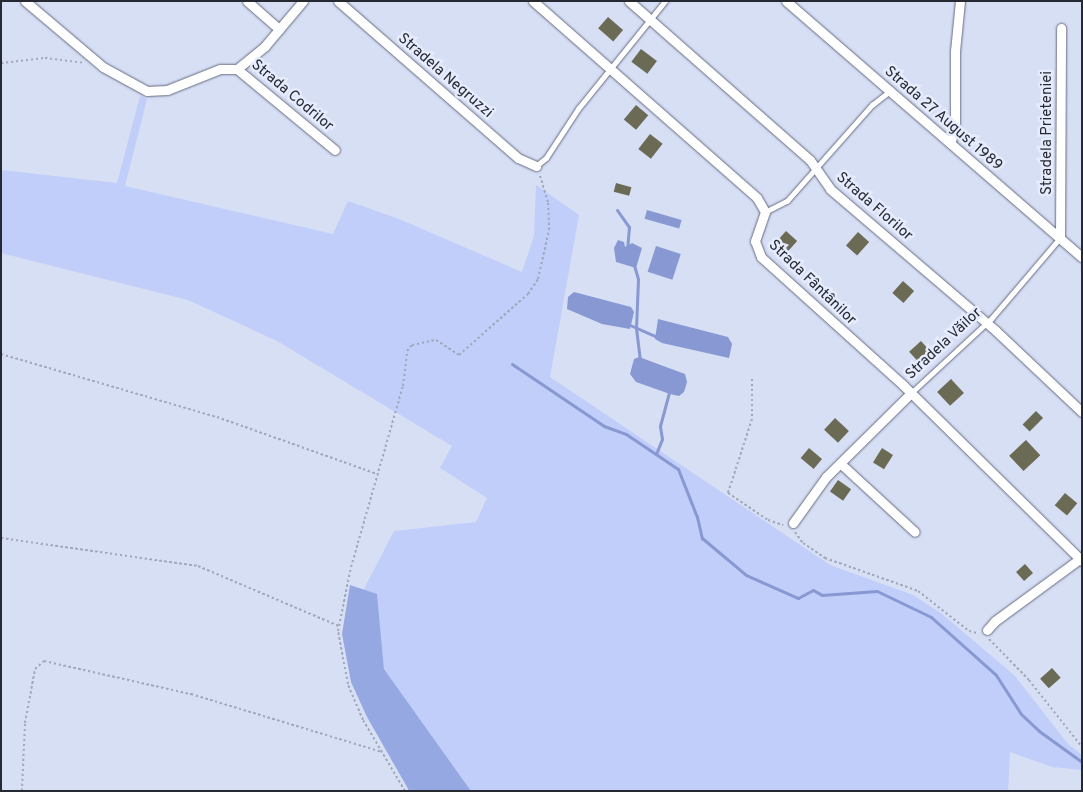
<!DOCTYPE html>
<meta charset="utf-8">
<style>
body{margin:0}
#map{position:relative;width:1083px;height:792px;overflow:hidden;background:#d7dff5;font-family:Overpass,sans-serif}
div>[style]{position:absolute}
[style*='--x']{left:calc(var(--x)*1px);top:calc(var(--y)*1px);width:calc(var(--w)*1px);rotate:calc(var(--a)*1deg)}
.green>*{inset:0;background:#c0cef9}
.forest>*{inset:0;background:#96a8e2}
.water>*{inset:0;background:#8798d2;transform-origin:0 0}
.stream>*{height:3px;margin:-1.5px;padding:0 1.5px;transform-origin:1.5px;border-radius:1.5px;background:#8798d2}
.building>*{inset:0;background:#6b6a55;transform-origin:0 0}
.path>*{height:2px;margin-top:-1px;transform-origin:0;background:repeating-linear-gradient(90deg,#a1a8ba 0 2.5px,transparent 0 5px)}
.roads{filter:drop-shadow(0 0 1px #666c80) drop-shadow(0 0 1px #666c80)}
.service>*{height:4.5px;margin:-2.25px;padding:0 2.25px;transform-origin:2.25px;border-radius:2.25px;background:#fff}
.minor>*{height:9px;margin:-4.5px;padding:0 4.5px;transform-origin:4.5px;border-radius:4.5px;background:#fff}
span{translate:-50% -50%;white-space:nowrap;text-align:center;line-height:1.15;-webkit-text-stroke:5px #e6ecfe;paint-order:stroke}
.street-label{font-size:15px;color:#262931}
.frame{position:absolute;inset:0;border:2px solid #262931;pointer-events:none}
</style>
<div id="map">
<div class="green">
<div style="clip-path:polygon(140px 96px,147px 99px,125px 186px,333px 234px,348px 201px,399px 219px,522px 272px,534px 236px,536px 185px,579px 215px,550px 377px,830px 565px,913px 595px,942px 614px,1014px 675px,1068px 744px,1082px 755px,1082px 770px,1052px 767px,1010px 752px,1008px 791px,471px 791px,384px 669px,377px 595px,363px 591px,394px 531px,476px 522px,487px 498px,440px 468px,452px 446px,277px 341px,188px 300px,1px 253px,1px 170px,117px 183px)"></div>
</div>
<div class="forest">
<div style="clip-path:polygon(350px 585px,377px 594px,384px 669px,471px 791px,409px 791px,407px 787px,367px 717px,351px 682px,342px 634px)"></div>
</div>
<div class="water">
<div style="left:647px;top:210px;width:36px;height:9px;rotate:16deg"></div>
<div style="clip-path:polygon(618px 240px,624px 242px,625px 247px,632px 243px,642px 248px,636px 268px,616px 262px,614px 248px)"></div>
<div style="left:656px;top:246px;width:26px;height:27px;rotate:18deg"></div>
<div style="clip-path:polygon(574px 292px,631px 307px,634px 312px,630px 329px,602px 324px,567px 309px,568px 297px)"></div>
<div style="clip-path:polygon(658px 319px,728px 337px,732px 344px,729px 358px,662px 343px,655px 339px)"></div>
<div style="clip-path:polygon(639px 357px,685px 374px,687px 382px,684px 392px,679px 396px,670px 394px,636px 382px,630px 374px,634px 359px)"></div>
</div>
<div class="stream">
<div style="--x:617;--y:210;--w:21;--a:55"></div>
<div style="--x:629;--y:227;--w:23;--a:95"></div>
<div style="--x:634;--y:265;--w:15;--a:74"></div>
<div style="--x:638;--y:279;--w:49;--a:92.3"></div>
<div style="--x:636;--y:328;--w:32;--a:83"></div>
<div style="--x:630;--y:325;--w:27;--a:24"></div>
<div style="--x:512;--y:364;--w:111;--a:34"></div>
<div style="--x:604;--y:426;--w:23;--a:20"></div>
<div style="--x:626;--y:434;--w:63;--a:33.9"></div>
<div style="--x:678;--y:469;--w:52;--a:68.4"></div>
<div style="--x:697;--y:517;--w:22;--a:77"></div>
<div style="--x:702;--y:538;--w:57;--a:40.1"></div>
<div style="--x:746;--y:575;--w:57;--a:23.9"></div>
<div style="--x:798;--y:598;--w:17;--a:-28"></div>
<div style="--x:813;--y:590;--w:10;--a:29"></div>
<div style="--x:822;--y:595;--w:55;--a:-4.2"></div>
<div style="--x:877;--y:591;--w:60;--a:25.7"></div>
<div style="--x:931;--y:617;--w:87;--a:41.7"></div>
<div style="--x:996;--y:675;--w:46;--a:57.3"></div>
<div style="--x:1021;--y:714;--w:25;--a:43"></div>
<div style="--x:1039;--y:731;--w:53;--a:35.8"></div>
<div style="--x:656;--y:454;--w:16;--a:-68"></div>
<div style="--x:662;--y:439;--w:13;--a:-99"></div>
<div style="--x:660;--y:426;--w:35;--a:-75"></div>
</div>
<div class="building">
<div style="left:608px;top:17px;width:20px;height:15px;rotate:41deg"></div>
<div style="left:641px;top:49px;width:20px;height:16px;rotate:37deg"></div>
<div style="left:636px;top:105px;width:16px;height:19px;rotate:40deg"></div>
<div style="left:650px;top:134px;width:16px;height:19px;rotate:38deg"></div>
<div style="left:616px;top:183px;width:16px;height:9px;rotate:15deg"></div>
<div style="left:786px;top:231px;width:15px;height:16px;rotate:42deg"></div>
<div style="left:858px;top:232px;width:15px;height:18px;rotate:42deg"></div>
<div style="left:903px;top:281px;width:15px;height:16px;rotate:42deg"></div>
<div style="left:921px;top:341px;width:13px;height:16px;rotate:48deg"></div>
<div style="left:951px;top:379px;width:19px;height:19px;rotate:47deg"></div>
<div style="left:1036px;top:411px;width:10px;height:19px;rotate:45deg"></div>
<div style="left:835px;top:418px;width:19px;height:16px;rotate:43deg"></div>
<div style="left:1026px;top:440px;width:21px;height:23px;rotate:47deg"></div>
<div style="left:809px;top:448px;width:17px;height:13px;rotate:40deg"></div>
<div style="left:882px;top:448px;width:13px;height:17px;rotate:32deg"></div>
<div style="left:838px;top:480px;width:16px;height:14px;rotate:35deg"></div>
<div style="left:1065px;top:493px;width:16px;height:16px;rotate:40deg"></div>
<div style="left:1025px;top:564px;width:12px;height:12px;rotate:48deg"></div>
<div style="left:1052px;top:668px;width:13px;height:16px;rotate:48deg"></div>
</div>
<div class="path">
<div style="--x:1;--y:63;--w:44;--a:-6.5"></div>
<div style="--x:45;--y:58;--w:38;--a:7"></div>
<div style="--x:1;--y:354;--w:225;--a:16.3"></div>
<div style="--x:217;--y:417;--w:170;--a:19.6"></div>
<div style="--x:752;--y:379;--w:40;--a:90"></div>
<div style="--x:752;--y:419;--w:78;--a:108"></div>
<div style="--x:728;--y:493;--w:48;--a:34"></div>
<div style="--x:768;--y:520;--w:16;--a:18"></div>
<div style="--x:795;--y:532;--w:14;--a:54"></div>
<div style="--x:803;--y:543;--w:27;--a:34"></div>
<div style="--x:825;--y:558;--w:99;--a:19.5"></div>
<div style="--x:918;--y:591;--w:65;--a:38.1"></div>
<div style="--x:969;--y:631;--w:8;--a:14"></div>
<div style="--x:1;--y:538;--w:199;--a:8.1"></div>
<div style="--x:198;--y:566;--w:153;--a:23.1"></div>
<div style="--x:989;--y:639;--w:57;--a:45.7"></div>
<div style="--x:1029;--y:680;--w:85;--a:51.7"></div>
<div style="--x:22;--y:791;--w:68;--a:-87.5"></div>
<div style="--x:25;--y:723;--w:55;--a:-79.5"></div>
<div style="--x:35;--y:669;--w:12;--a:-42"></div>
<div style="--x:44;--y:661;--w:151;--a:12.7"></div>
<div style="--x:191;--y:694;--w:200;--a:16.9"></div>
<div style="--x:405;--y:791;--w:82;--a:-120.6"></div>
<div style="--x:363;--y:720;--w:39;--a:-113"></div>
<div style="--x:348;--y:684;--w:54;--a:-100.7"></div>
<div style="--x:338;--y:631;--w:65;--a:-78.5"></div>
<div style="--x:351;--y:567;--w:188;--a:-74"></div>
<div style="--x:403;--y:386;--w:35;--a:-83"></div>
<div style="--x:407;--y:351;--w:8;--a:-50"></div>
<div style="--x:412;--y:345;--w:25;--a:-12"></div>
<div style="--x:436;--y:340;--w:27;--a:33"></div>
<div style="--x:459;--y:355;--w:92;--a:-41.5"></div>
<div style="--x:528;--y:294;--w:18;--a:-56"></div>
<div style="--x:538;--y:279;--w:50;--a:-77.3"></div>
<div style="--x:549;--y:230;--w:28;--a:-92"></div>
<div style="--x:548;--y:202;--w:28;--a:-107"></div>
</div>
<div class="roads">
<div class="service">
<div style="--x:536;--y:166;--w:13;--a:-39"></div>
<div style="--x:546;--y:158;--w:59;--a:-56.9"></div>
<div style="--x:578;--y:109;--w:139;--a:-51.1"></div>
<div style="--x:765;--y:212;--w:25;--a:-27"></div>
<div style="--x:787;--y:201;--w:128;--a:-48.5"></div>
<div style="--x:872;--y:105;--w:23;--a:-38"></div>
<div style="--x:911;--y:393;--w:109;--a:-42.8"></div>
<div style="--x:991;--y:319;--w:106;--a:-49.6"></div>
</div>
<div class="minor">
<div style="--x:25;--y:1;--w:102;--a:40.2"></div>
<div style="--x:103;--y:67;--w:50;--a:28.6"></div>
<div style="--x:147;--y:91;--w:20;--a:-3"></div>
<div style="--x:167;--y:90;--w:57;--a:-21.6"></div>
<div style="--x:220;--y:69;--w:17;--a:0"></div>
<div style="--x:237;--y:69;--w:127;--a:39.6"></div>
<div style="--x:247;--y:1;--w:43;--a:41.2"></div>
<div style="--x:338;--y:1;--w:239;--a:41.1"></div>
<div style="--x:518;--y:158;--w:20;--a:24"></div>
<div style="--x:533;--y:1;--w:298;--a:41.3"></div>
<div style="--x:757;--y:198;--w:16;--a:60"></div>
<div style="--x:765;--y:212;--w:31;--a:109"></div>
<div style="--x:755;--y:241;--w:17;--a:69"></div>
<div style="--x:761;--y:257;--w:191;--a:42"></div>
<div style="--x:903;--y:385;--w:251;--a:44.5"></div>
<div style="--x:629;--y:1;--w:241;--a:41.3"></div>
<div style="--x:810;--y:160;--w:35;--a:55"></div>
<div style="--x:830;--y:189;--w:218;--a:40.5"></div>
<div style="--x:996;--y:331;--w:118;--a:43.3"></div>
<div style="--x:786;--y:1;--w:391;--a:40.9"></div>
<div style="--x:237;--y:69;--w:36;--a:-39"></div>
<div style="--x:265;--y:46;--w:59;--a:-49.8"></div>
<div style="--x:950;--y:143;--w:15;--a:-70"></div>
<div style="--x:955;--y:129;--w:78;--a:-90"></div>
<div style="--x:955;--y:51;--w:50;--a:-84.3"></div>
<div style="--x:1060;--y:238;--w:210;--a:-89.7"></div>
<div style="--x:841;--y:464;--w:100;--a:42.6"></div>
<div style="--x:793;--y:523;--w:57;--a:-54.3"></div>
<div style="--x:826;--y:477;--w:120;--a:-44.7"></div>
<div style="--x:987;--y:630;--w:12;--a:-48"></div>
<div style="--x:995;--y:621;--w:108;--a:-36.3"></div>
</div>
</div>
<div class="street-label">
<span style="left:445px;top:76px;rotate:41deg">Stradela Negruzzi</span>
<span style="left:292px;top:96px;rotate:40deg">Strada Codrilor</span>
<span style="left:943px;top:119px;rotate:41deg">Strada 27 August 1989</span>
<span style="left:1048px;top:133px;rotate:-90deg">Stradela Prieteniei</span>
<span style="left:874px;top:207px;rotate:41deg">Strada Florilor</span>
<span style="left:812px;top:283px;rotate:44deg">Strada Fântânilor</span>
<span style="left:944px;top:344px;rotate:-43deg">Stradela Văilor</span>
</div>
<div class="frame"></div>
</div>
